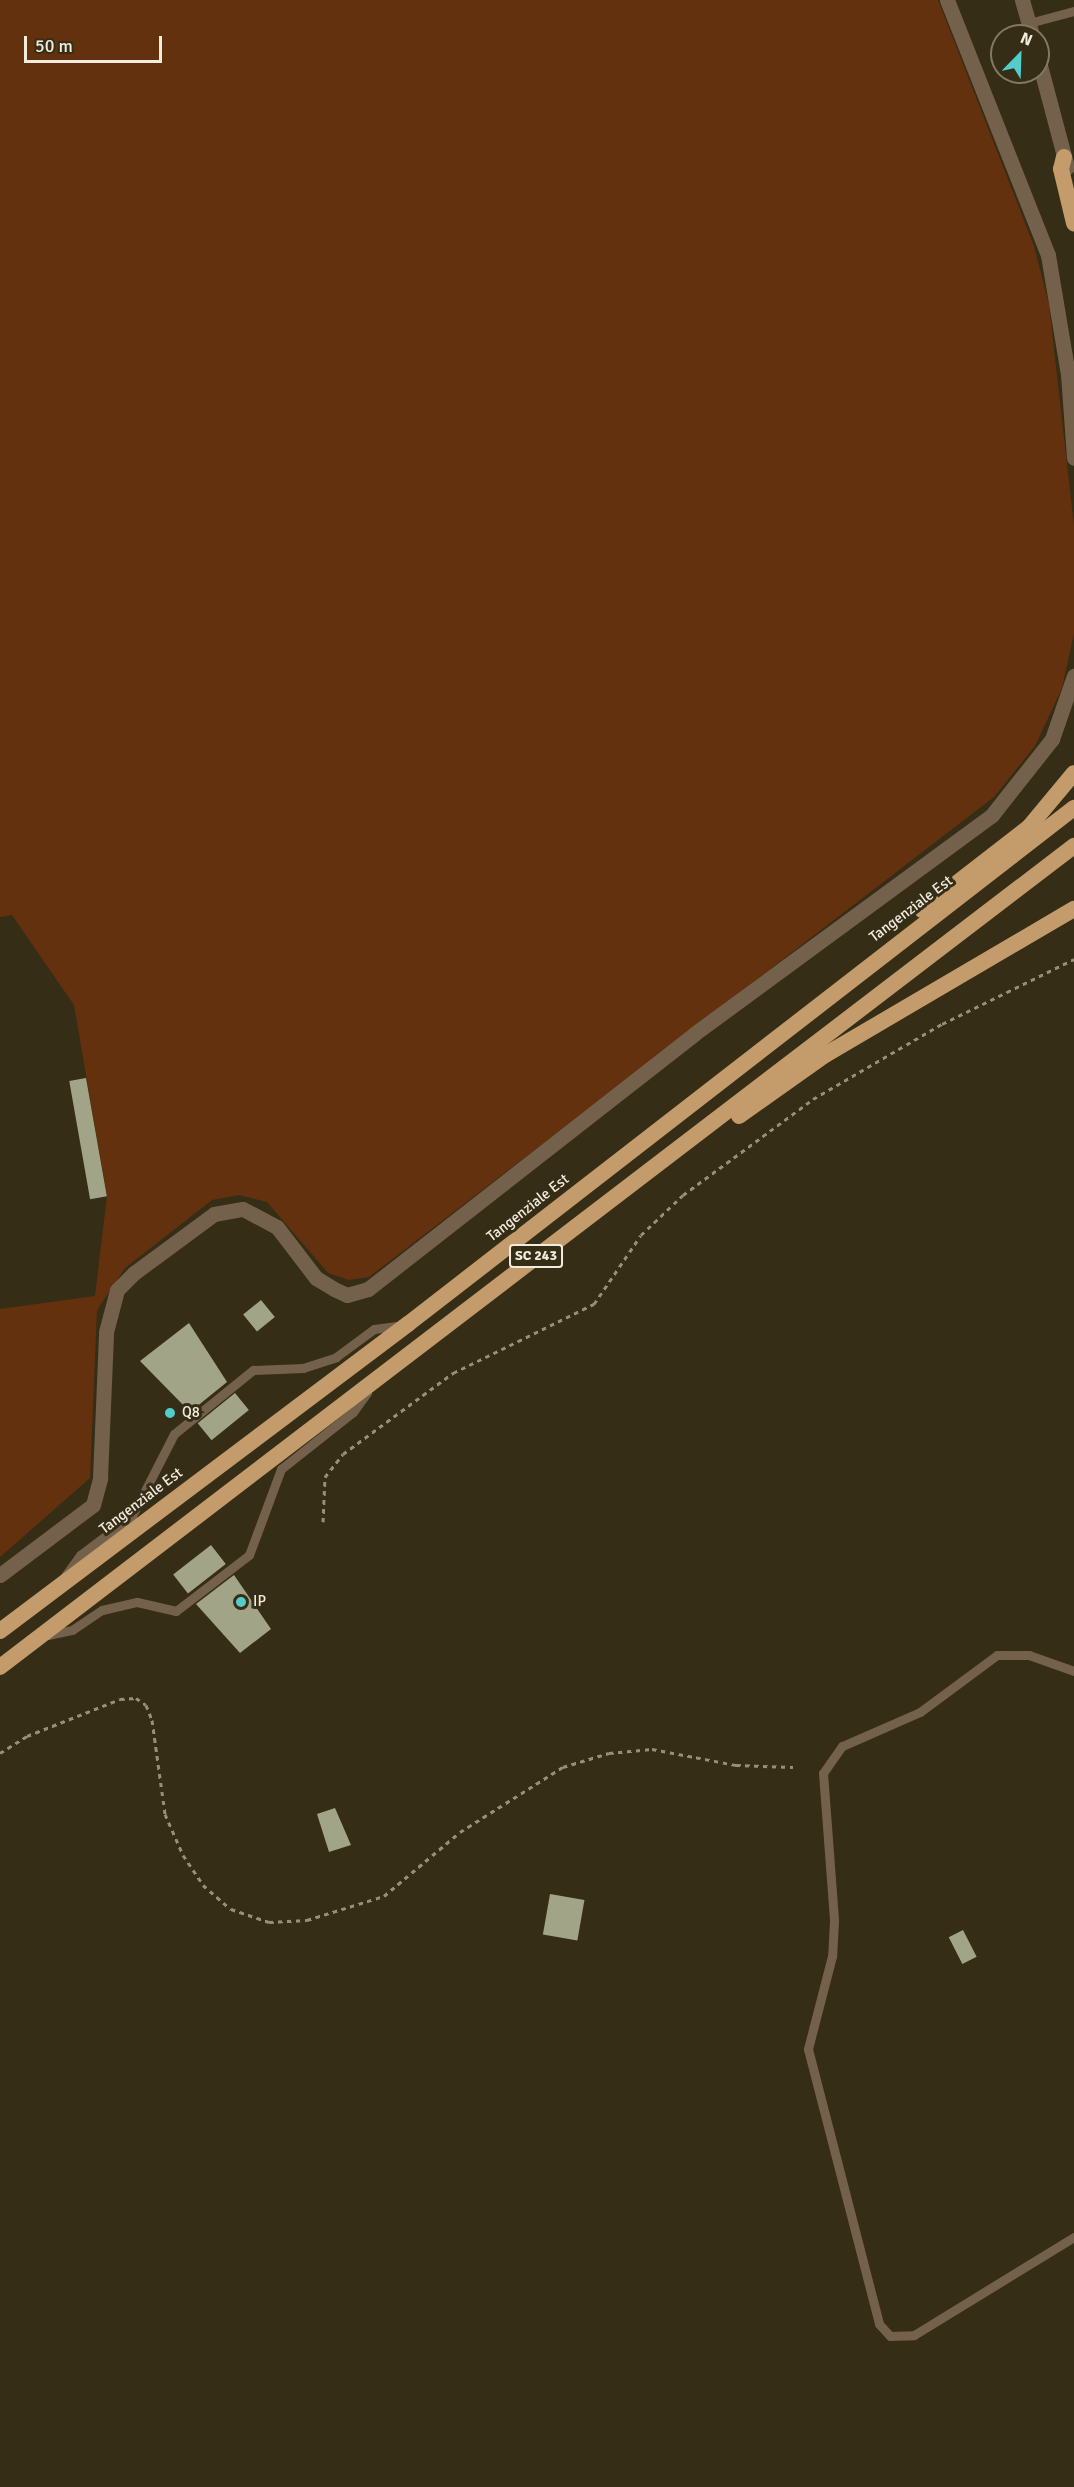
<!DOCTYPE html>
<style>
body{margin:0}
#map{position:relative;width:1074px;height:2487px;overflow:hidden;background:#362d16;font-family:Signika,sans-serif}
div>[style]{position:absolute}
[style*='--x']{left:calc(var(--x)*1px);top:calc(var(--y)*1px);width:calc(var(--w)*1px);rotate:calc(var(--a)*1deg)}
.green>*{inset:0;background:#64310f}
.building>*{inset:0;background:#a2a488;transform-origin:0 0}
.path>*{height:3px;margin-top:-1.5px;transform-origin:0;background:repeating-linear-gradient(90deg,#968f7c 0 4.5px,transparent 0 9px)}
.service>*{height:9px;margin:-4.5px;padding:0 4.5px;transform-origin:4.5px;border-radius:4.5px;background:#73614c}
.minor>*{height:15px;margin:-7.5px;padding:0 7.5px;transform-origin:7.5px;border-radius:7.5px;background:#73614c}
.tertiary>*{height:15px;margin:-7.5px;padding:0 7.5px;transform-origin:7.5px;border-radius:7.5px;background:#73614c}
.trunk>*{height:16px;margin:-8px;padding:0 8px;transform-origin:8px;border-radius:8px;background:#c49c6b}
.dots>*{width:16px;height:16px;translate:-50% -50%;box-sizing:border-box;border:3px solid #362d16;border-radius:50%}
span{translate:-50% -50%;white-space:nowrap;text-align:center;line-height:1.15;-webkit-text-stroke:6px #362d16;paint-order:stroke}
.shield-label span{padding:2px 4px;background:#362d16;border:2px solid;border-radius:4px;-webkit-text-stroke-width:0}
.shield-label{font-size:14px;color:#f1ecde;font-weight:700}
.street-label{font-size:15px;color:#f1ecde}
.poi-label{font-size:15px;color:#f1ecde}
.left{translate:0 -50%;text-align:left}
.north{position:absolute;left:990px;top:24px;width:60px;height:60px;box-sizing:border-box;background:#362d16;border:2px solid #817966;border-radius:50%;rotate:23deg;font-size:16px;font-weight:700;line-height:24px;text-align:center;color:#f1ecde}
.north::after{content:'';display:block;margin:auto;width:21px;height:27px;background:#53cdca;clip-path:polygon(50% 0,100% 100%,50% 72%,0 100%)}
.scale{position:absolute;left:24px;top:36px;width:138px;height:27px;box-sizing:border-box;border:3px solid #f1ecde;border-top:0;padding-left:8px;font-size:18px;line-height:21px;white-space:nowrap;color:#f1ecde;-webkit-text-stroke:4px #362d16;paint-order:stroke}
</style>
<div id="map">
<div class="green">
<div style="clip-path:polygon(0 0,938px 0,1034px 246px,1049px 305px,1074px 526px,1074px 633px,1062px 688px,1035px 746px,994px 797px,369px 1277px,349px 1280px,328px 1273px,267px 1202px,239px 1195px,212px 1200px,125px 1268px,97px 1310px,90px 1478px,0 1557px,0 1309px,95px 1296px,107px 1196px,74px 1005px,12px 915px,0 917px)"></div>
</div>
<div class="building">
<div style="left:86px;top:1078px;width:120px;height:17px;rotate:80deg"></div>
<div style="left:261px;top:1300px;width:22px;height:23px;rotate:51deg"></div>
<div style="clip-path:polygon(189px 1323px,227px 1382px,190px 1412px,140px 1361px)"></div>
<div style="left:235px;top:1393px;width:22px;height:48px;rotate:51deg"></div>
<div style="left:211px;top:1545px;width:24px;height:48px;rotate:52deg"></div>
<div style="clip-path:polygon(234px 1575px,271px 1629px,240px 1653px,196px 1604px)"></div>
<div style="clip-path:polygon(335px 1808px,351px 1845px,329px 1852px,317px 1814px)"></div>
<div style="left:550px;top:1894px;width:35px;height:41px;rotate:10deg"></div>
<div style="left:963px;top:1930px;width:30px;height:16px;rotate:63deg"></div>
</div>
<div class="path">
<div style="--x:323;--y:1522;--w:45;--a:-87.5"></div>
<div style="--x:325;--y:1477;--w:29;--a:-52"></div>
<div style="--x:343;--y:1454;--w:137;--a:-36.4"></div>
<div style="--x:453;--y:1373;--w:157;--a:-26.1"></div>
<div style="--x:594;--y:1304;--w:83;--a:-55.7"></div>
<div style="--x:641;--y:1235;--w:58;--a:-43.6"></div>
<div style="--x:683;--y:1195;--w:162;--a:-36.4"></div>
<div style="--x:813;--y:1099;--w:149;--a:-30.2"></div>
<div style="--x:942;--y:1024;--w:147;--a:-26.2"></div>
<div style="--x:0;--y:1753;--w:32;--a:-32"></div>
<div style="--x:27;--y:1736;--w:100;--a:-21.7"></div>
<div style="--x:120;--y:1699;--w:16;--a:-4"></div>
<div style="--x:136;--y:1698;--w:12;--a:35"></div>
<div style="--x:146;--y:1705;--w:16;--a:68"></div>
<div style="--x:152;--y:1720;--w:95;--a:82.1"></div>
<div style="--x:165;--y:1814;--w:45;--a:66.3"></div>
<div style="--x:183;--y:1855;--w:36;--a:56"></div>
<div style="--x:203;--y:1885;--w:37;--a:41"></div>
<div style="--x:231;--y:1909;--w:40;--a:18.9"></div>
<div style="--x:269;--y:1922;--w:38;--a:-3"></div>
<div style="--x:307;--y:1920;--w:81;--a:-17.3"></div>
<div style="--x:384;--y:1896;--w:99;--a:-40.1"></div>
<div style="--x:460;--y:1832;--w:122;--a:-32.3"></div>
<div style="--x:563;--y:1767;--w:48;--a:-16.9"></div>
<div style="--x:609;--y:1753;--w:43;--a:-5.3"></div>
<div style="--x:652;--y:1749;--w:86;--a:10.8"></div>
<div style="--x:736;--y:1765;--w:57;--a:2"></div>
</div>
<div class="service">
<div style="--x:1029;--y:23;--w:47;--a:-14.9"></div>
<div style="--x:65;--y:1576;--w:26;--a:-54"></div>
<div style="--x:80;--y:1555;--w:65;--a:-36.9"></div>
<div style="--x:132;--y:1516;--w:92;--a:-62.9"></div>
<div style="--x:174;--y:1434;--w:102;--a:-39"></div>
<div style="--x:253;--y:1370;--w:50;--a:-2.3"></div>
<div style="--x:303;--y:1368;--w:35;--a:-18"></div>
<div style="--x:336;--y:1357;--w:47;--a:-36.4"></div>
<div style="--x:374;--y:1329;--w:28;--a:-8"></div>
<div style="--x:48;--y:1635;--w:25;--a:-12"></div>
<div style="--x:72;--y:1630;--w:36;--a:-34"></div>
<div style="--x:102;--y:1610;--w:36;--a:-13"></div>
<div style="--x:137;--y:1602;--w:40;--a:13"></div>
<div style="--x:176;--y:1611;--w:92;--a:-37.5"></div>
<div style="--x:249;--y:1555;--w:92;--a:-69.6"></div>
<div style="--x:281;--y:1469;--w:92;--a:-38.4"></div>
<div style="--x:353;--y:1412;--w:24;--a:-54"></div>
<div style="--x:1074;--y:1671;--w:48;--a:-160.4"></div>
<div style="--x:1029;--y:1655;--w:32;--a:180"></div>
<div style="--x:997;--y:1655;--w:96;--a:143.5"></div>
<div style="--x:920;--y:1712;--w:85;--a:156.4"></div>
<div style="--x:842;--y:1746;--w:33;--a:125"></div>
<div style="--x:823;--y:1773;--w:148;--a:85.7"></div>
<div style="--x:834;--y:1921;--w:35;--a:93"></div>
<div style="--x:832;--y:1956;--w:96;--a:104.5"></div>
<div style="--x:808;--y:2049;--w:284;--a:75.5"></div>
<div style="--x:879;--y:2324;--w:16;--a:47"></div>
<div style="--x:890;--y:2336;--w:24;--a:-2"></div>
<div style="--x:914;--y:2335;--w:188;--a:-31.5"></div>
</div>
<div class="minor">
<div style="--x:947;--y:0;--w:274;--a:68.4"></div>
<div style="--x:1048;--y:255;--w:121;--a:80.5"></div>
<div style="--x:1068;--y:374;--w:84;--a:85.9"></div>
<div style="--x:0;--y:1575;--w:116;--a:-37"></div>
<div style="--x:93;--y:1505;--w:28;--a:-75"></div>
<div style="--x:100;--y:1478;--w:146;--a:-87.6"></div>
<div style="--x:106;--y:1332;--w:43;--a:-75.3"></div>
<div style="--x:117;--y:1290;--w:24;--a:-45"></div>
<div style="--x:134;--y:1273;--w:99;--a:-36.4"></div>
<div style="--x:214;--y:1214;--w:29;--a:-10"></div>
<div style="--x:243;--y:1209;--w:38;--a:28"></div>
<div style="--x:277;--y:1227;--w:64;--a:52.6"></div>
<div style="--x:316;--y:1278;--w:21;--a:31"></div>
<div style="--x:334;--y:1289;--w:14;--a:25"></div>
<div style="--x:347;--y:1295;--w:22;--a:-16"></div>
<div style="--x:368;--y:1289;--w:414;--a:-38"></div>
<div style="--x:694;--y:1034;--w:370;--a:-36.3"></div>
<div style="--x:992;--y:815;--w:97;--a:-51.7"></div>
<div style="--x:1052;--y:739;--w:67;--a:-70.8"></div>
</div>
<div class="tertiary">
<div style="--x:1022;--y:0;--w:37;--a:74"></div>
<div style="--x:1038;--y:58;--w:113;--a:75.1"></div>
</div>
<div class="trunk">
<div style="--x:1064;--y:157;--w:12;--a:104"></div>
<div style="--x:1061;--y:169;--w:56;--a:76.5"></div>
<div style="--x:922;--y:910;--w:135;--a:-37.8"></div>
<div style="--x:1029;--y:827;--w:70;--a:-50.2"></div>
<div style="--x:739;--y:1116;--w:105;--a:-35.3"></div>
<div style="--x:825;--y:1055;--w:289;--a:-30.4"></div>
<div style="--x:0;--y:1631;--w:511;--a:-36.96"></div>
<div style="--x:408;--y:1324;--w:843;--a:-37.77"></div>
<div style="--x:0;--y:1667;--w:1352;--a:-37.4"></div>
</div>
<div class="dots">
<div style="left:170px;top:1413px;background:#53cdca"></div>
<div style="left:241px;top:1602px;background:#53cdca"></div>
</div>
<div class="shield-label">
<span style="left:536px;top:1256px">SC 243</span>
</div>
<div class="street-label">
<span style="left:911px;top:909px;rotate:-37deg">Tangenziale Est</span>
<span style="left:528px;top:1208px;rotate:-38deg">Tangenziale Est</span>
<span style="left:141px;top:1501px;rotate:-37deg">Tangenziale Est</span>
</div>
<div class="poi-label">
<span class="left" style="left:182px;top:1413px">Q8</span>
<span class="left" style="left:253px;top:1602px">IP</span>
</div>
<div class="north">N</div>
<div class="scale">50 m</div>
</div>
